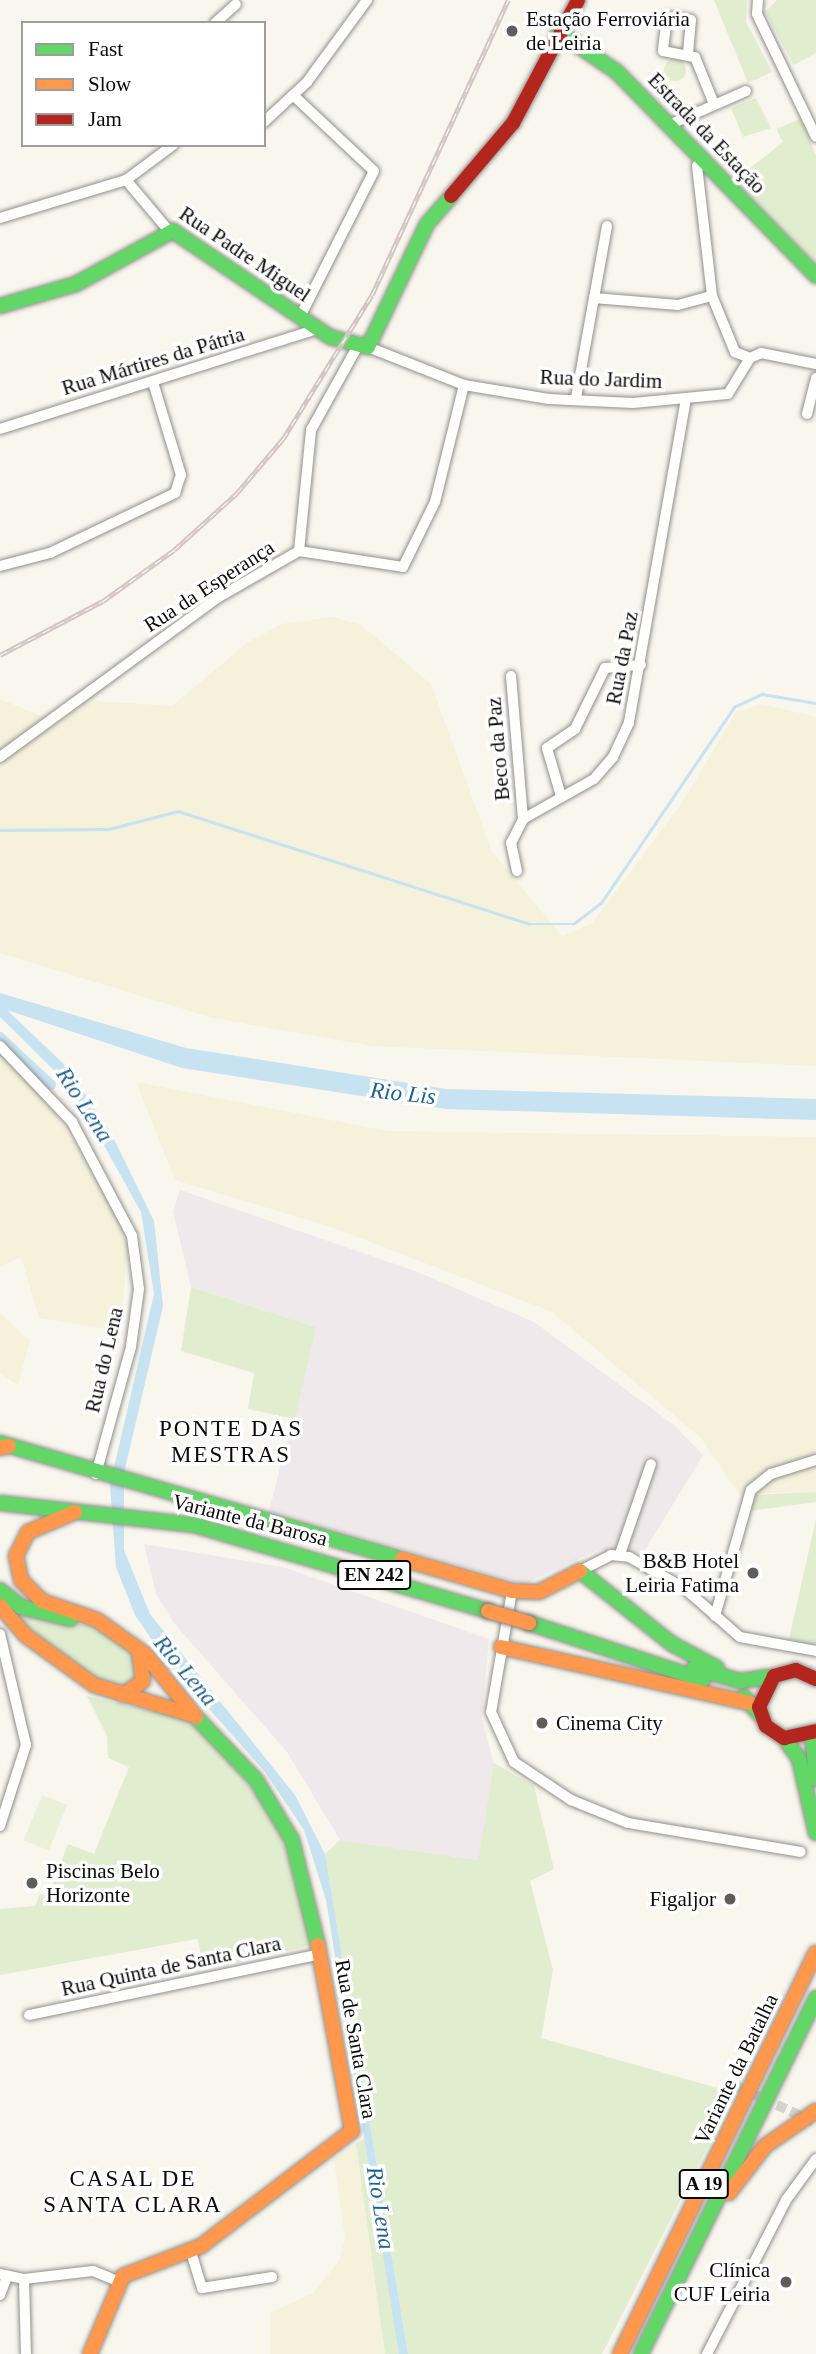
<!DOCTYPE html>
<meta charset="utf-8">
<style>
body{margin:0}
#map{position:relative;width:816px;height:2354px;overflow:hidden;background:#f9f6ee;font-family:Georgia,serif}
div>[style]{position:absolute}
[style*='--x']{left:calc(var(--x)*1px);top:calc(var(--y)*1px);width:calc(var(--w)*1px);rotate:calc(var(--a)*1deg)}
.industrial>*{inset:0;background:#f0e9eb}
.farmland>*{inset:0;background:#f5f1db}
.green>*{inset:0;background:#e1edcf}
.round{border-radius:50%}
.pitch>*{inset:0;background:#ebf0d9;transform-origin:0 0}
.water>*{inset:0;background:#c7e2f0}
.stream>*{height:2.5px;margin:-1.25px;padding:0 1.25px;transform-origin:1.25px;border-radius:1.25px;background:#c7e2f0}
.canal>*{height:10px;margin:-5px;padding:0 5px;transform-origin:5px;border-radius:5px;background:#c7e2f0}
.street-tunnel>*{height:10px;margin-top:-5px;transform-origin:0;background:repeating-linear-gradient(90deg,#d5d3cc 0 10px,transparent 0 15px)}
.roads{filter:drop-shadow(0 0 2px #92908d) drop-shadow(0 0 2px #92908d)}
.street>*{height:10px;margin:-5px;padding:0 5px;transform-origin:5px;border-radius:5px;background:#fefefc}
.fast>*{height:14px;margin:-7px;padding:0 7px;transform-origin:7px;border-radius:7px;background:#63d668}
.slow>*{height:14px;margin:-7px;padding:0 7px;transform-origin:7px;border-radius:7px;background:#ff974d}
.jam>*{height:14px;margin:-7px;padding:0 7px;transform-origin:7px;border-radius:7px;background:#b3261e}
.rail>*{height:5px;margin-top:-2.5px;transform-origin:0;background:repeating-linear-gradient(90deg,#fff 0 8px,#d4c5c4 0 16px);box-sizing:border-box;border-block:2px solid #d4c5c4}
.bridges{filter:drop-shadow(0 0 2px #7f7e7a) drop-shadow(0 0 2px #7f7e7a)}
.slow-bridge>*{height:14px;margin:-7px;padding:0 7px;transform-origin:7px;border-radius:7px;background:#ff974d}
.dots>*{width:19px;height:19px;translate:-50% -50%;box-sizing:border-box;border:4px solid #fff;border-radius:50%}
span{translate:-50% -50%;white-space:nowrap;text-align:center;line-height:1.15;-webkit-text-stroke:7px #fff;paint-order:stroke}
.shield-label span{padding:2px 5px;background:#fff;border:2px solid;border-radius:5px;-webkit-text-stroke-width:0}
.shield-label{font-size:19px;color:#0a0a0a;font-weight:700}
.poi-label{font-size:21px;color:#0a0a0a}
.left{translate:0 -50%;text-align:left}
.right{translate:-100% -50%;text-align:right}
.street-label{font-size:21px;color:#0a0a0a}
.water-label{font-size:23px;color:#1d6092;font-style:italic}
.neighbourhood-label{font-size:23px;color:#0a0a0a;letter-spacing:2px}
.legend{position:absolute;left:21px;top:21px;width:245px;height:126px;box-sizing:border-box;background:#fff;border:2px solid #9d9d9d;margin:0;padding:9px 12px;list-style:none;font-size:21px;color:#0a0a0a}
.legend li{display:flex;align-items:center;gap:14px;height:35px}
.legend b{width:35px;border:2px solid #9d9d9d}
</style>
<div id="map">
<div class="industrial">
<div style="clip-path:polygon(180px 1190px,418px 1272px,534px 1322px,674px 1425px,703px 1455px,644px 1552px,598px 1550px,524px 1584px,269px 1511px,316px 1327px,191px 1287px,173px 1211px)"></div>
<div style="clip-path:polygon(144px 1544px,283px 1567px,489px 1639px,482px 1718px,494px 1765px,478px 1860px,340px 1840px,287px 1752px,173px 1622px,156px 1594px)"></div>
</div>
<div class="farmland">
<div style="clip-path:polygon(333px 617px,361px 625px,431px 684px,492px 852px,562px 936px,592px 923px,682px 803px,736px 712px,762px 704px,816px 717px,816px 1066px,373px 1046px,213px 1018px,0 953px,0 699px,41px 716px,97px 701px,172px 706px,247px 643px,282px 624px)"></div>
<div style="clip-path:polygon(0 1055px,46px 1098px,119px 1217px,128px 1250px,120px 1331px,39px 1318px,21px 1257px,0 1267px)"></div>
<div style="clip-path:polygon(136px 1082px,387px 1131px,816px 1137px,816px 1492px,739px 1494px,701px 1438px,552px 1312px,334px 1228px,175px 1180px)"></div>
<div style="clip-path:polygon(0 1313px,30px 1341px,18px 1385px,0 1373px)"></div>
<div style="clip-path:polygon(356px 2144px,385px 2354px,270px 2354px,270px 2313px,313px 2293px,340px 2260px,345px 2238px,334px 2159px)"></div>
</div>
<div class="green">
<div style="clip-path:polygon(714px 0,747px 0,746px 22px,772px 72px,748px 83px)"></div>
<div style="clip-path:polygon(777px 0,816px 0,816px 53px,794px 65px,765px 12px)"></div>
<div class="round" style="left:664px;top:59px;width:22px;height:22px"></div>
<div style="clip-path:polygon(756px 98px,771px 128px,743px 137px,731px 108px)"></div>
<div style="clip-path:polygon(802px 118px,816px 156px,816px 264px,734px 181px,783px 142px,776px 129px)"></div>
<div style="clip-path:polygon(191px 1287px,316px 1327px,295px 1419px,248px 1409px,254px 1373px,181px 1351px)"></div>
<div style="clip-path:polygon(816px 1492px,816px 1502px,749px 1511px,753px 1495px)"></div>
<div style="clip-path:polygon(816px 1519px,816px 1645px,789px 1639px)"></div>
<div style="clip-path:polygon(10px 1612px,96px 1627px,135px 1656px,141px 1673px,127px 1690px,92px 1678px)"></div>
<div style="clip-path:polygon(87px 1696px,187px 1719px,229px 1761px,277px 1821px,312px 1945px,205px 1970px,197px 1939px,0 1975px,0 1909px,35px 1906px,40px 1894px,48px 1896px,68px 1844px,94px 1854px,129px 1767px,108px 1758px,107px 1736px)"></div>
<div style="clip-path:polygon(494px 1763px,534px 1786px,554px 1869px,530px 1881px,553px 1970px,541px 2038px,735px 2093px,602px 2354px,408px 2354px,325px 1854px,340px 1840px,478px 1860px)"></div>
<div style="clip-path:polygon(366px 2137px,393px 2297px,399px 2354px,385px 2354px,356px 2144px)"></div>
</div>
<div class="pitch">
<div style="left:42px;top:1795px;width:27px;height:49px;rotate:22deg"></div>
</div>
<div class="water">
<div style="clip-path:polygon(0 993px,186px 1048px,446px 1089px,816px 1099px,816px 1120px,445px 1109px,182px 1068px,7px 1010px,69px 1069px,113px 1137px,154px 1221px,163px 1306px,124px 1473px,124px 1550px,150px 1614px,295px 1795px,325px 1854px,408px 2354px,399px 2354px,326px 1900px,304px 1830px,265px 1772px,165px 1659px,135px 1615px,116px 1567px,110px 1485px,154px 1294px,141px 1212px,72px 1088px,0 1017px)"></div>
</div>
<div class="stream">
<div style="--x:0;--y:830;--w:109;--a:-0.5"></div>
<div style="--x:109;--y:829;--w:71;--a:-14.6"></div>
<div style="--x:178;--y:811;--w:369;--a:17.8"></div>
<div style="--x:529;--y:924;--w:44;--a:0"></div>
<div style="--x:573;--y:924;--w:35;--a:-37"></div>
<div style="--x:601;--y:903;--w:237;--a:-55.8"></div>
<div style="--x:734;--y:707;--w:31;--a:-25"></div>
<div style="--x:762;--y:694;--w:55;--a:9.5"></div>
</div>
<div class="canal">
<div style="--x:0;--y:1037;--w:70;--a:43.3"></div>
</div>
<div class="street-tunnel">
<div style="--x:736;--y:2086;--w:88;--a:24.8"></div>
</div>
<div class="roads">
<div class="street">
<div style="--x:758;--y:0;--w:14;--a:94"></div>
<div style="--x:757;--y:14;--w:136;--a:64.4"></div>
<div style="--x:215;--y:23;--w:28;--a:-42"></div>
<div style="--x:688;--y:54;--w:34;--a:-85"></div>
<div style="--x:691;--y:20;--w:24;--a:-173"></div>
<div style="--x:667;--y:17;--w:34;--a:97"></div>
<div style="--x:663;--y:51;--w:33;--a:11"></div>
<div style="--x:695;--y:57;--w:51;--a:68"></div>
<div style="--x:293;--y:95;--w:111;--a:43.2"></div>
<div style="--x:374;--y:171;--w:164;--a:116.9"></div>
<div style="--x:264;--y:122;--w:59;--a:-42.9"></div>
<div style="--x:307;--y:82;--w:102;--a:-53.8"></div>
<div style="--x:669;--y:125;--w:84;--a:-23.8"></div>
<div style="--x:702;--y:158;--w:9;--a:122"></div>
<div style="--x:697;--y:166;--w:131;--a:83.4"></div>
<div style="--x:712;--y:296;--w:61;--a:67.7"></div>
<div style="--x:735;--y:352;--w:16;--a:22"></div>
<div style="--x:0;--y:218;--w:132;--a:-16.8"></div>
<div style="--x:607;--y:226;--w:73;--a:100.2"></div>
<div style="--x:594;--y:298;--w:84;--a:4.8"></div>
<div style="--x:678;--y:305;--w:35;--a:-15"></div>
<div style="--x:169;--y:231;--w:67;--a:-130.1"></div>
<div style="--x:126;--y:180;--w:59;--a:-36.7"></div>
<div style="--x:368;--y:347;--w:103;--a:21.6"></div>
<div style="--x:464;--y:385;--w:86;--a:9.4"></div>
<div style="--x:549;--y:399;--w:84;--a:2.7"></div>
<div style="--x:633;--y:403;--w:95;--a:-5.4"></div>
<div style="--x:728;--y:394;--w:42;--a:-58.6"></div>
<div style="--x:750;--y:358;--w:12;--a:-24"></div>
<div style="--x:761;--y:353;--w:56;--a:11.3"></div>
<div style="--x:576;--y:398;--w:102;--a:-79.8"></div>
<div style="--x:807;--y:414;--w:37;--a:-76"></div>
<div style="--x:0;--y:429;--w:332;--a:-17.5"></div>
<div style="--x:299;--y:551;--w:122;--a:-84.3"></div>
<div style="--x:311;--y:430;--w:93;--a:-60.9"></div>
<div style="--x:0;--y:566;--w:52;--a:-14.6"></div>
<div style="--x:50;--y:553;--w:139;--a:-25.6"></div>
<div style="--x:175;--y:493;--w:19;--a:-72"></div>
<div style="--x:181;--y:475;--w:97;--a:-106.8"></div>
<div style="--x:511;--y:676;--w:144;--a:85.2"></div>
<div style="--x:0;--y:757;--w:271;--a:-36.2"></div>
<div style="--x:219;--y:597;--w:92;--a:-29.9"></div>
<div style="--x:299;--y:551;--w:105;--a:8.7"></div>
<div style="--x:403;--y:567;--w:72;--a:-63.8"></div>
<div style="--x:435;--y:502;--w:121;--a:-76.1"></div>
<div style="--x:561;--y:796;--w:50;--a:-106.3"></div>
<div style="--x:547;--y:748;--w:34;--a:-34"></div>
<div style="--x:575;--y:729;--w:68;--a:-63.8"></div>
<div style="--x:605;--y:668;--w:36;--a:-5"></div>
<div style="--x:517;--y:871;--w:29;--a:-102"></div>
<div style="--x:511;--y:843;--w:27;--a:-63"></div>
<div style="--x:523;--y:819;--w:81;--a:-29.4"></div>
<div style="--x:594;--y:779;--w:29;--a:-49"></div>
<div style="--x:613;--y:757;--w:38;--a:-65"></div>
<div style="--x:629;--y:722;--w:328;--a:-80"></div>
<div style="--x:0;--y:1046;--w:105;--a:46.5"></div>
<div style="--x:72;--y:1122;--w:129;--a:62.2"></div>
<div style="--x:132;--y:1236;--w:53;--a:82.5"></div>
<div style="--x:139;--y:1289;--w:59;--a:97.9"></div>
<div style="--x:131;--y:1347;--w:132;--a:105.4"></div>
<div style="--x:620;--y:1554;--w:95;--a:-71"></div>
<div style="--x:580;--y:1571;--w:35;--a:-27"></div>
<div style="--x:611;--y:1555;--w:18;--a:6"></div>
<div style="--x:629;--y:1557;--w:63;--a:29.4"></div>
<div style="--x:684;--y:1588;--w:74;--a:41.2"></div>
<div style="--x:740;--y:1637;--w:77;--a:10.4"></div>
<div style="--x:512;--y:1591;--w:123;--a:99.8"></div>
<div style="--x:491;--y:1712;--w:55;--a:65.3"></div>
<div style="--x:514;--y:1762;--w:69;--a:33.7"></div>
<div style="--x:571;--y:1800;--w:61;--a:22"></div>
<div style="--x:628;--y:1823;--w:175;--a:9.5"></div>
<div style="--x:715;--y:1616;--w:131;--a:-74.1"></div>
<div style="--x:751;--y:1490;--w:26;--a:-39"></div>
<div style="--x:771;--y:1474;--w:47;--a:-17.3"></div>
<div style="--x:0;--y:1634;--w:114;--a:76.8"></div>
<div style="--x:26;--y:1745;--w:85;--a:107.8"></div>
<div style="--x:29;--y:2015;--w:297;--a:-11.8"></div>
<div style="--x:191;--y:2252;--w:38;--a:73"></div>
<div style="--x:202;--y:2288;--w:71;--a:-8.9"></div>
<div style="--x:0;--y:2274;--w:25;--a:12"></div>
<div style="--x:24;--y:2279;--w:69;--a:-6.6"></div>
<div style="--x:93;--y:2271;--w:27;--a:22"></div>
<div style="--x:24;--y:2279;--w:75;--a:88.5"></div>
<div style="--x:0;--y:2295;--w:19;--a:-69"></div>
<div style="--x:707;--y:2354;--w:173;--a:-62.8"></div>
<div style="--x:786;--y:2200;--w:51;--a:-53.8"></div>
</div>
<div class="fast">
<div style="--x:558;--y:32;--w:71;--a:34.1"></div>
<div style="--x:617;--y:72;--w:285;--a:45.7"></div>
<div style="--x:0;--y:306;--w:79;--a:-16.1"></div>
<div style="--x:76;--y:284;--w:111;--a:-28.7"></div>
<div style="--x:173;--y:231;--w:189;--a:34"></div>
<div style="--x:330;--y:337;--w:39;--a:15"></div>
<div style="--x:368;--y:347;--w:136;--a:-64.4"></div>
<div style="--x:427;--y:224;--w:37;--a:-49"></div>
<div style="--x:0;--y:1443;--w:418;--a:16.1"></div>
<div style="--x:0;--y:1503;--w:195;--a:6.5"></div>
<div style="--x:194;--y:1525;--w:306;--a:16.3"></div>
<div style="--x:580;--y:1571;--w:117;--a:38.4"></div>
<div style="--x:672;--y:1644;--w:51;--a:28.1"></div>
<div style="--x:0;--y:1590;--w:27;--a:39"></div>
<div style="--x:21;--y:1607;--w:51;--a:13.5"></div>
<div style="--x:529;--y:1623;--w:183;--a:18.1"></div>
<div style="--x:694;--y:1668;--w:48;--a:15.8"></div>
<div style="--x:740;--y:1681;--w:34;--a:-8"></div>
<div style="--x:744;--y:1697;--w:25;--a:48"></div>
<div style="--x:196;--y:1717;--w:87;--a:46.4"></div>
<div style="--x:256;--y:1780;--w:70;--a:59"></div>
<div style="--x:292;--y:1840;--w:108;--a:76.1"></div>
<div style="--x:812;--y:1734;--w:45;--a:84.9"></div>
<div style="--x:784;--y:1738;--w:26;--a:54"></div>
<div style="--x:799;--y:1759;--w:76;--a:77.1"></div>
<div style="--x:641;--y:2354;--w:397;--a:-63.8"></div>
</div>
<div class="slow">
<div style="--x:0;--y:1448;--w:9;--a:-13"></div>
<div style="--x:75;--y:1512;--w:51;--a:156.9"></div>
<div style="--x:28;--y:1532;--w:27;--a:117"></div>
<div style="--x:16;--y:1556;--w:25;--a:78"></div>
<div style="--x:21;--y:1580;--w:30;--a:45"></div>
<div style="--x:42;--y:1601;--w:58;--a:19.1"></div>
<div style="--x:97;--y:1620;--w:59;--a:35.3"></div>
<div style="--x:145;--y:1654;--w:81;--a:51"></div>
<div style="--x:402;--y:1559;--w:115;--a:16.2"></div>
<div style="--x:512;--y:1591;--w:27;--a:2"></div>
<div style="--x:539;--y:1592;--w:46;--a:-27.1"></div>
<div style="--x:0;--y:1606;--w:38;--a:49"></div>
<div style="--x:25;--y:1635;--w:85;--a:35.9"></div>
<div style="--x:94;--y:1685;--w:102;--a:17"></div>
<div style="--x:501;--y:1647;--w:254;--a:12.7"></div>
<div style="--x:123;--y:1695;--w:24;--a:-35"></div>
<div style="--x:143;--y:1681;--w:30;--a:-98"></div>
<div style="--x:729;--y:2193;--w:59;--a:-52.5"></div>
<div style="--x:765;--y:2146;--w:62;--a:-34.5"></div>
<div style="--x:90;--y:2354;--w:85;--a:-67.1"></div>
<div style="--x:123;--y:2276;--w:84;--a:-21"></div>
<div style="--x:201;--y:2246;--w:190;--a:-37.3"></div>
<div style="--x:352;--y:2131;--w:189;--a:-100.4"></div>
<div style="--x:620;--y:2354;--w:446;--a:-64"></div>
</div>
<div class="jam">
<div style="--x:451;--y:196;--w:96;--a:-49.7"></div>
<div style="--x:513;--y:123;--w:139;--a:-62.1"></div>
<div style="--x:816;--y:1679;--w:22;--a:-156"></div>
<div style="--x:796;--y:1670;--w:23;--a:165"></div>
<div style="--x:774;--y:1676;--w:34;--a:116"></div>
<div style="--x:759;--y:1707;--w:20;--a:70"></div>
<div style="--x:766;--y:1726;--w:22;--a:34"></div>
<div style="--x:784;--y:1738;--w:33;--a:-12"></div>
</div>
</div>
<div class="rail">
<div style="--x:0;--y:655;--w:116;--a:-27.7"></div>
<div style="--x:103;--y:601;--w:87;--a:-35.7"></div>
<div style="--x:174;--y:550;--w:85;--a:-42.1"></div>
<div style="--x:237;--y:493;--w:71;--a:-49.6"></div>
<div style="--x:283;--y:439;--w:169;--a:-58.3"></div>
<div style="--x:372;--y:295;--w:325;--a:-65.2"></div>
</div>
<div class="bridges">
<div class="slow-bridge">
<div style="--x:488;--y:1611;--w:43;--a:16.3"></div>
</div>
</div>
<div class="dots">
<div style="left:512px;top:31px;background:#5e5d5a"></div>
<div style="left:753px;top:1573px;background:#5e5d5a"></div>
<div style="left:542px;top:1723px;background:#5e5d5a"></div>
<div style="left:32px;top:1883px;background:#5e5d5a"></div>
<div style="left:730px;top:1899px;background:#5e5d5a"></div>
<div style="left:786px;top:2282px;background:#5e5d5a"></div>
</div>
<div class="shield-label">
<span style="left:374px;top:1575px">EN 242</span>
<span style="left:704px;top:2184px">A 19</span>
</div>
<div class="poi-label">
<span class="left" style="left:526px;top:31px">Estação Ferroviária<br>de Leiria</span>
<span class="right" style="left:739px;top:1573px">B&amp;B Hotel<br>Leiria Fatima</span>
<span class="left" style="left:556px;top:1723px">Cinema City</span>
<span class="left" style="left:46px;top:1883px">Piscinas Belo<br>Horizonte</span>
<span class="right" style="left:716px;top:1899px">Figaljor</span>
<span class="right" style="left:770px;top:2282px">Clínica<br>CUF Leiria</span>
</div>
<div class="street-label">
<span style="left:707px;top:133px;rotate:46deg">Estrada da Estação</span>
<span style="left:245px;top:254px;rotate:34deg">Rua Padre Miguel</span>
<span style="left:153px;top:361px;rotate:-17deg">Rua Mártires da Pátria</span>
<span style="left:601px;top:379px;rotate:2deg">Rua do Jardim</span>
<span style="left:209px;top:586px;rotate:-33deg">Rua da Esperança</span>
<span style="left:622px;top:658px;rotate:-79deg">Rua da Paz</span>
<span style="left:498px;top:749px;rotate:-95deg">Beco da Paz</span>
<span style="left:104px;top:1360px;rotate:-77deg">Rua do Lena</span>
<span style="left:250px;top:1520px;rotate:14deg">Variante da Barosa</span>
<span style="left:171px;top:1966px;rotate:-12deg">Rua Quinta de Santa Clara</span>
<span style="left:356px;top:2039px;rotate:80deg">Rua de Santa Clara</span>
<span style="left:736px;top:2069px;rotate:-64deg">Variante da Batalha</span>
</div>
<div class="water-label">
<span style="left:403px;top:1094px;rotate:6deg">Rio Lis</span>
<span style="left:84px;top:1105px;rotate:57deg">Rio Lena</span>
<span style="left:185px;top:1671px;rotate:50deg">Rio Lena</span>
<span style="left:380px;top:2208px;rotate:81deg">Rio Lena</span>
</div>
<div class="neighbourhood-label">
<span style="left:231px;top:1442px">PONTE DAS<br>MESTRAS</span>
<span style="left:133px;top:2192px">CASAL DE<br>SANTA CLARA</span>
</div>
<ul class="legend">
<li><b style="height:9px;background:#63d668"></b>Fast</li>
<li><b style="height:9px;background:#ff974d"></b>Slow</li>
<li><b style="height:9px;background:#b3261e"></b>Jam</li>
</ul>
</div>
